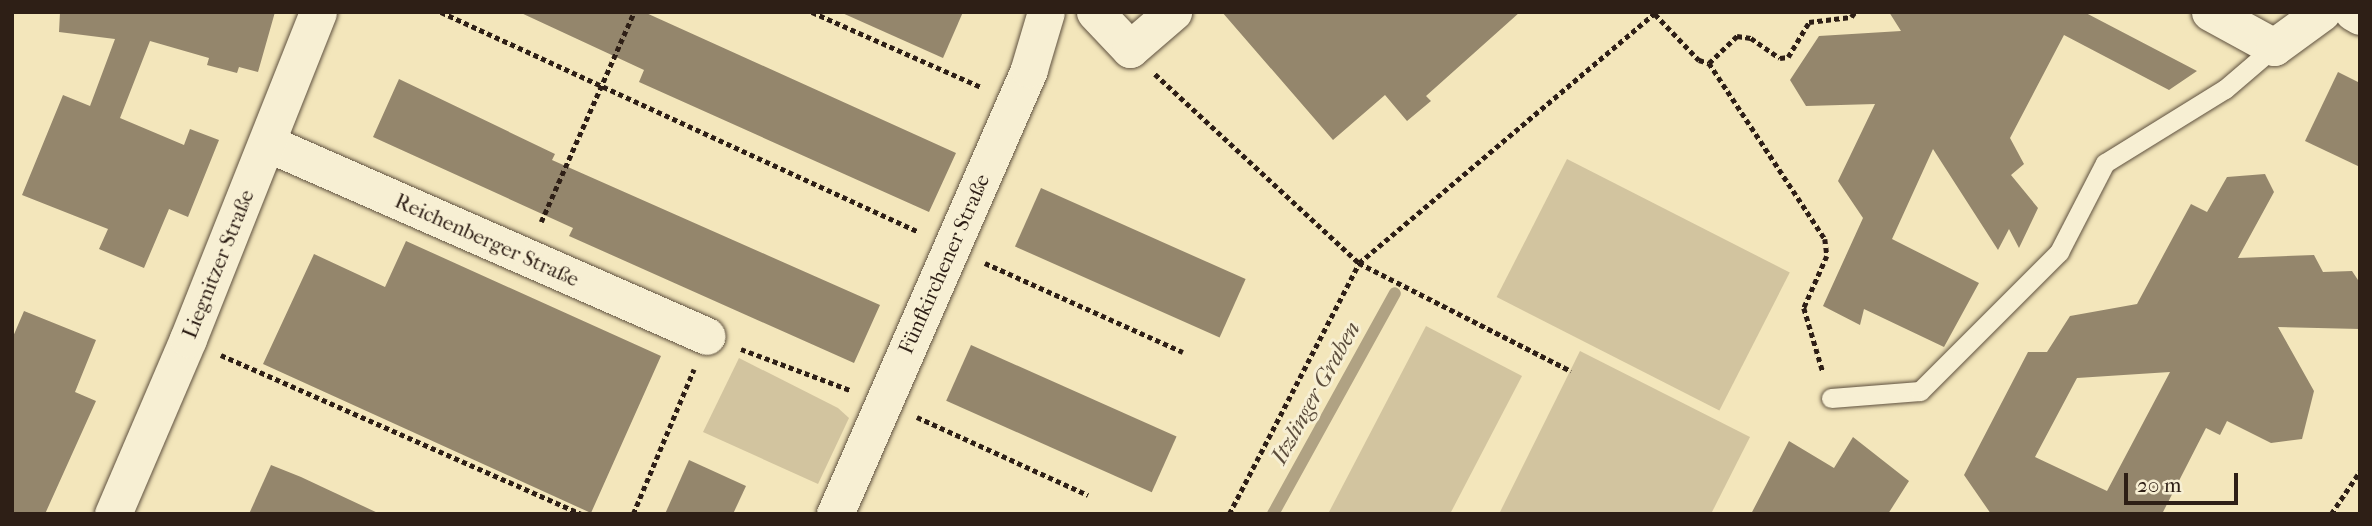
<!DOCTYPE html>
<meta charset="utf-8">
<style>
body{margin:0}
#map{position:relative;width:2372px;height:526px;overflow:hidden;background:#f3e6bb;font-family:"IM FELL French Canon",serif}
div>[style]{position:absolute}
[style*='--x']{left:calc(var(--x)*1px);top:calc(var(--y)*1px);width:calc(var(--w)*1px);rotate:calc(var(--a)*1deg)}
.green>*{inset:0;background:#d2c49f;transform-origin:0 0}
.stream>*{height:12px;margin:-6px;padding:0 6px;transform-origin:6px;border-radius:6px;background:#b0a283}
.building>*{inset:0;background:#94866c;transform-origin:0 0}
.path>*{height:4.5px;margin-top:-2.25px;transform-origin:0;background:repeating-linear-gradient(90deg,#2e1f16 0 5px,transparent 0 8.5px)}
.roads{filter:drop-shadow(0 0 2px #5f513f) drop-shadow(0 0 2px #5f513f)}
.service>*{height:19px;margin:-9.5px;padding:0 9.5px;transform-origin:9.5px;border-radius:9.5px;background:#f7efd3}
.minor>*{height:37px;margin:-18.5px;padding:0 18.5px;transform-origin:18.5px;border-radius:18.5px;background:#f7efd3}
span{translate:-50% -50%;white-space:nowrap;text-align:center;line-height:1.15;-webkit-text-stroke:6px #f7efd3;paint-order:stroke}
.street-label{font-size:21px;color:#2e1f16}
.water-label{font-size:23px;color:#5c4d3c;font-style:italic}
.frame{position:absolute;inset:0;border:14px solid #2e1f16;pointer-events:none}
.scale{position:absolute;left:2124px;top:473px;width:114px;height:32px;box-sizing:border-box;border:4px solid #2e1f16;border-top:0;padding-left:9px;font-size:21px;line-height:24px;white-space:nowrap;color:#2e1f16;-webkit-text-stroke:5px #f7efd3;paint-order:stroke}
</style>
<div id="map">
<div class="green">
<div style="left:1567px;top:159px;width:250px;height:155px;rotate:27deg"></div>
<div style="clip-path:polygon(1426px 326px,1522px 376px,1450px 514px,1328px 514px)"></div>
<div style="clip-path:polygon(1580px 351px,1750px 437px,1711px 514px,1499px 514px)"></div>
<div style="clip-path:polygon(739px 358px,838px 408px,849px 418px,818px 484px,703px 432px)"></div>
</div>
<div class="stream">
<div style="--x:1273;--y:514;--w:252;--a:-61.1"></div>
</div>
<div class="building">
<div style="clip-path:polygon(60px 12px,275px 12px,258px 72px,239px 67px,237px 73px,207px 65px,209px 58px,150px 41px,120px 118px,184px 145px,190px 129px,219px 140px,188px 217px,169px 209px,144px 268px,99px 249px,108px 229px,22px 195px,63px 95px,90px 106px,115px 39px,59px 32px)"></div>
<div style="clip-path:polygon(519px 12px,644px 12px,956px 153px,929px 212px,639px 82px,644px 70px)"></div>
<div style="clip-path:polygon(840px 12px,963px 12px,943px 58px)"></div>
<div style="clip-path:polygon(1222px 12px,1520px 12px,1426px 96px,1431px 101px,1407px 121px,1385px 95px,1333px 140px)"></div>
<div style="clip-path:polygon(1889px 12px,2084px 12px,2197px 71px,2169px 90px,2064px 35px,2010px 138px,2024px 164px,2011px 175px,2038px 208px,2019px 248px,2009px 229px,1998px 250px,1933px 149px,1892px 239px,1979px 283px,1944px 347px,1864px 309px,1860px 325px,1823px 306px,1863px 218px,1838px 181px,1875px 104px,1806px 106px,1790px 80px,1819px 36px,1901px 31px)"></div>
<div style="clip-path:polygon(2338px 72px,2360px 83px,2360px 167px,2305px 141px)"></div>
<div style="clip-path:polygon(399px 79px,555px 154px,552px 160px,880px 305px,854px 363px,569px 236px,573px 228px,373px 137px)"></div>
<div style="clip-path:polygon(evenodd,2265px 174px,2274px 192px,2238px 258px,2314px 255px,2323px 272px,2352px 271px,2360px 283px,2360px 329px,2278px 327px,2314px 391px,2302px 439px,2271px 443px,2227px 421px,2220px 435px,2206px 428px,2162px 514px,1991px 514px,1964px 475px,2028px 352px,2047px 352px,2070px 316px,2137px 304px,2191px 204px,2207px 212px,2227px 177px,2265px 174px,2170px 372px,2107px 491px,2035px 457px,2077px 378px,2170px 372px)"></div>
<div style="left:1041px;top:188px;width:224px;height:64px;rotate:24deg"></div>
<div style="clip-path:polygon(406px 241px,661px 356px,591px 513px,263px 364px,314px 254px,385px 287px)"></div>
<div style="clip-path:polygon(24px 311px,96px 340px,75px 392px,96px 401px,45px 514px,12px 514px,12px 339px)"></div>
<div style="left:971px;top:345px;width:225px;height:61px;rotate:24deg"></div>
<div style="clip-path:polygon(1853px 437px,1909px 481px,1888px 514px,1751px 514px,1789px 441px,1834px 468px)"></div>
<div style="clip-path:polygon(689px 460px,746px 486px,733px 514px,665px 514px)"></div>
<div style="clip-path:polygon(271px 465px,301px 477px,380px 514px,249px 514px)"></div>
</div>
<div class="path">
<div style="--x:441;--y:12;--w:524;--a:24.71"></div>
<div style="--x:812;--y:12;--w:185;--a:23.9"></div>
<div style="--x:1655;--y:14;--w:64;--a:46.3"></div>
<div style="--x:1699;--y:60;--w:10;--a:17"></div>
<div style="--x:1709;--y:63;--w:39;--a:-44"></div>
<div style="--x:1737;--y:36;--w:14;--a:8"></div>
<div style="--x:1751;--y:38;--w:35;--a:35"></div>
<div style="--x:1780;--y:58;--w:8;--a:-7"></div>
<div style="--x:1788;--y:57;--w:41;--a:-59"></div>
<div style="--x:1809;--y:22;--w:42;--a:-6.8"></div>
<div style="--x:1851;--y:17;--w:6;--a:-51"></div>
<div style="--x:1709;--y:63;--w:211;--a:56.6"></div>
<div style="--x:1825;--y:239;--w:17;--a:83"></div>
<div style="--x:1827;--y:256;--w:57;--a:113.9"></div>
<div style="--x:1804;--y:308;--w:67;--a:73.5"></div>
<div style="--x:1155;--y:74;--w:278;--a:42.8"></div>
<div style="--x:1359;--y:263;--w:238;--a:27"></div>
<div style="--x:541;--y:222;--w:230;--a:-66.1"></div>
<div style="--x:985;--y:263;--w:217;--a:24.2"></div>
<div style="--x:741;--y:349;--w:116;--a:20.6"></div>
<div style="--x:221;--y:355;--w:394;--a:23.8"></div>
<div style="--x:917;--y:417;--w:188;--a:24.5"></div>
<div style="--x:633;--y:514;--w:157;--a:-67.2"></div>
<div style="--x:1229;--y:514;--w:283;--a:-62.6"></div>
<div style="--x:1359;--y:263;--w:389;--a:-40.2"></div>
<div style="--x:2331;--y:514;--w:52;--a:-56"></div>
</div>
<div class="roads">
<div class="service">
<div style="--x:1831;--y:398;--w:89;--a:-4.5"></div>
<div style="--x:1920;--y:391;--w:197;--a:-45"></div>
<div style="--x:2059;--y:252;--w:100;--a:-62.7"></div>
<div style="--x:2105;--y:163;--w:141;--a:-31.7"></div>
<div style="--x:2225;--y:89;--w:65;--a:-40.6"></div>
</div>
<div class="minor">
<div style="--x:1095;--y:12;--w:51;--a:46.6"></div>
<div style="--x:1130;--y:49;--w:57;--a:-40.7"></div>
<div style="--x:2210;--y:12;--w:73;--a:28.7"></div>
<div style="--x:2274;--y:47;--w:59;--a:-36.1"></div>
<div style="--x:2353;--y:12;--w:8;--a:30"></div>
<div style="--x:267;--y:143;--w:480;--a:23.7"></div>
<div style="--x:113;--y:514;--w:190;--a:-66.8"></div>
<div style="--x:188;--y:339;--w:352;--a:-68.3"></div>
<div style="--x:835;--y:514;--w:485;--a:-66.4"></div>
<div style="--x:1029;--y:69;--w:59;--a:-73.4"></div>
</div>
</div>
<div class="street-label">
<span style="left:487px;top:240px;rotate:24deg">Reichenberger Straße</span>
<span style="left:218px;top:264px;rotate:-68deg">Liegnitzer Straße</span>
<span style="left:944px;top:264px;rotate:-66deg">Fünfkirchener Straße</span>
</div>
<div class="water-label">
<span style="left:1316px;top:393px;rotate:-61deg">Itzlinger Graben</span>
</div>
<div class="frame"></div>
<div class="scale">20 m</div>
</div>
